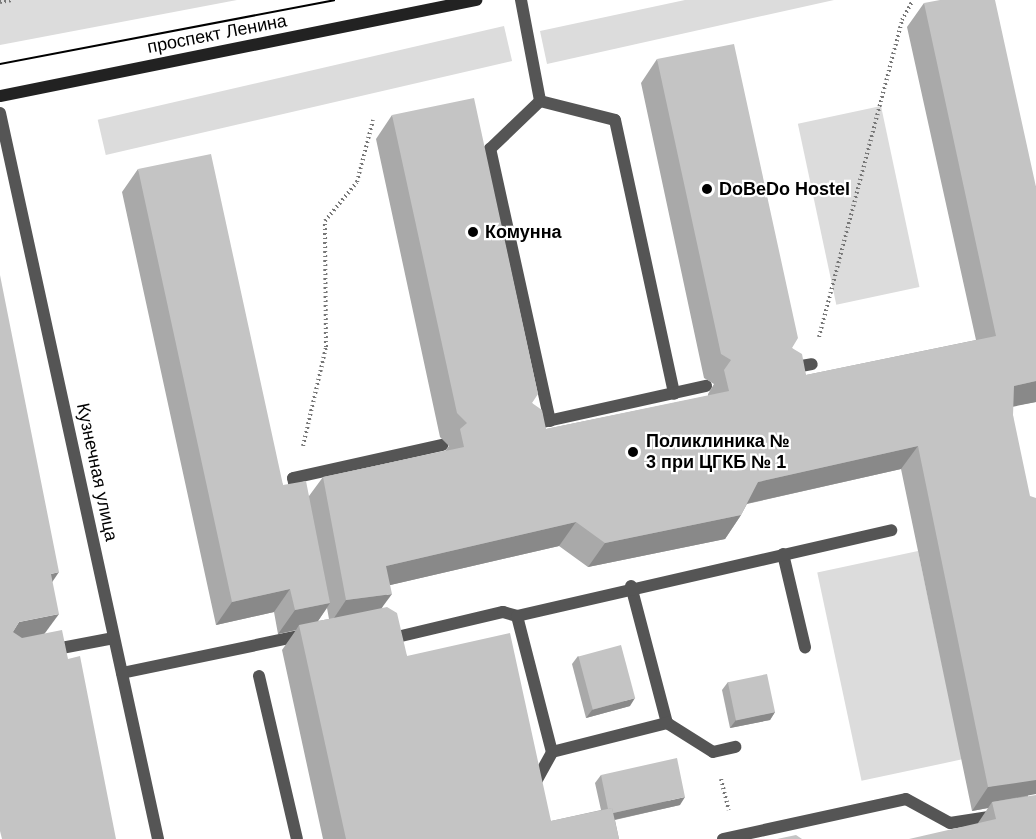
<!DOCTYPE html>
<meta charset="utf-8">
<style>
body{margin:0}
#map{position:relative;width:1036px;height:839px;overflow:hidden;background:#fff;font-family:Arial,sans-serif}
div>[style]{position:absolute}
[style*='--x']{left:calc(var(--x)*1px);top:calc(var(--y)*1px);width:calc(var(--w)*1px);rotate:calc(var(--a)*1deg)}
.green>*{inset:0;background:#dcdcdc;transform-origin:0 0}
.path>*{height:4px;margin-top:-2px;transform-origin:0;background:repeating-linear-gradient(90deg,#777 0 1.5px,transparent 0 4.5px)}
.lane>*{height:12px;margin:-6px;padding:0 6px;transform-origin:6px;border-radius:6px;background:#555}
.street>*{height:12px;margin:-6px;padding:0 6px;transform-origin:6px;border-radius:6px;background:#555}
.secondary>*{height:12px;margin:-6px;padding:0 6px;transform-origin:6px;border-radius:6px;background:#222}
.tram>*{height:1.5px;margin:-0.75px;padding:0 0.75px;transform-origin:0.75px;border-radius:0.75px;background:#000}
.wall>*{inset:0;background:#a9a9a9}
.shaded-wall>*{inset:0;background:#898989}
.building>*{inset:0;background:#c4c4c4;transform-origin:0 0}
.dots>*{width:16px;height:16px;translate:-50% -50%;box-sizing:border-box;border:3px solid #fff;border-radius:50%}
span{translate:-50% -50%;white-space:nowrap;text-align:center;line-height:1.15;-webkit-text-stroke:4.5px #fff;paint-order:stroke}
.street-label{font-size:18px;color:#000}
.poi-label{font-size:18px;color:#000;font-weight:700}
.left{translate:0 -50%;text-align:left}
</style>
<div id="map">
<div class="green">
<div style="clip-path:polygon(0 0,237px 0,0 45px)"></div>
<div style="clip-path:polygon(685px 0,834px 0,547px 64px,540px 31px)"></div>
<div style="left:504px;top:26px;width:36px;height:417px;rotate:77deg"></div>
<div style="left:881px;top:106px;width:185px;height:85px;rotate:78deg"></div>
<div style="left:918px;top:551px;width:213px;height:103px;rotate:78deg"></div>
</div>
<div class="path">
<div style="--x:0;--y:2;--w:12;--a:-9"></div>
<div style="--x:819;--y:337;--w:328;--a:-75.3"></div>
<div style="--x:902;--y:20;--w:21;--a:-61"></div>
<div style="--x:303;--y:446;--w:102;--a:-76.9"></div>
<div style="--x:326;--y:347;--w:126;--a:-90.5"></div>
<div style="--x:325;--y:221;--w:50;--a:-50.6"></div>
<div style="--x:357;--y:182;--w:64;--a:-75.5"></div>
<div style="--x:721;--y:779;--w:32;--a:76"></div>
</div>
<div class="lane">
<div style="--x:521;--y:0;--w:103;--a:79.3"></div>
<div style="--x:790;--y:368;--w:22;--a:-10"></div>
<div style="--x:550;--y:421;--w:279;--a:-102.4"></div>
<div style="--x:490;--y:149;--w:69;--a:-43.8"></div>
<div style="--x:540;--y:101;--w:77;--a:14.2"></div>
<div style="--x:615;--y:120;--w:280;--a:77.8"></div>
<div style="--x:543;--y:422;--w:167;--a:-12.5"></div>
<div style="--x:297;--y:498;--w:20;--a:-101"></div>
<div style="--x:293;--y:478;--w:153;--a:-12.5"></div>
<div style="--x:783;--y:554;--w:96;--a:76.7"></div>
<div style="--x:631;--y:586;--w:142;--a:75.3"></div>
<div style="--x:667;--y:723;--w:54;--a:32.2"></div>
<div style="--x:713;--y:752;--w:23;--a:-13"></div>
<div style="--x:517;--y:616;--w:140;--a:75.6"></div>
<div style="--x:552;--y:752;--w:119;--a:-14.2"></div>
<div style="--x:387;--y:632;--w:11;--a:27"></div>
<div style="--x:397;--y:637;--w:109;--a:-13.3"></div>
<div style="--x:503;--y:612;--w:15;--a:16"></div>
<div style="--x:517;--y:616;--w:384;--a:-12.9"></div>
<div style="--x:51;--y:650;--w:64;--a:-10.8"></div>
<div style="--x:122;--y:673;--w:186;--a:-11.8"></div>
<div style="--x:259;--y:676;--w:167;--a:76.9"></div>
<div style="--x:534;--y:785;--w:38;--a:-61"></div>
<div style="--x:723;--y:839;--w:187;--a:-12.3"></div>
<div style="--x:906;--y:799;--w:50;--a:28.6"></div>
<div style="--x:950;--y:823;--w:46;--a:-8.8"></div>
</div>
<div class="street">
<div style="--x:0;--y:113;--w:743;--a:77.72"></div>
</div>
<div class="secondary">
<div style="--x:0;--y:96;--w:486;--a:-11.4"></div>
</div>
<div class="tram">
<div style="--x:0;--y:64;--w:340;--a:-10.8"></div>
</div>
<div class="wall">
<div style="clip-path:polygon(evenodd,924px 3px,1036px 187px,1036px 402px,1013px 406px,1013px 415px,1028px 796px,1036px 839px,978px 823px,988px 808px,972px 811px,901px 469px,747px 504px,741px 515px,725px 539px,588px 567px,559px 546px,390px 585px,382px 608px,407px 656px,551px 821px,601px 810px,595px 783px,601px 775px,680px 805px,615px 820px,619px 839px,323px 839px,282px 650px,296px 630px,278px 634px,274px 612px,216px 625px,122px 192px,138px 169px,283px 485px,309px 496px,323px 477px,445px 451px,449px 446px,440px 437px,376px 139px,392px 115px,532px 403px,546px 429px,708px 396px,708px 394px,714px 384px,704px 378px,641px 83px,657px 59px,792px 348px,806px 375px,976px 340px,907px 27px,924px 3px,327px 608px,329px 619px,318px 621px,327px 608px)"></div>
<div style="clip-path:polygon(578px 656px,630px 706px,586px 718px,572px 664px)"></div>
<div style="clip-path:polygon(728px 682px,775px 712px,770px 720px,730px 728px,722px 690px)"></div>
</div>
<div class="shaded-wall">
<div style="clip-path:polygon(1036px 381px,1036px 402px,997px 410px,1014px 386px)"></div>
<div style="clip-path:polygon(918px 446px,901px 469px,741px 505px,758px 482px)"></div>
<div style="clip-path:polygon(741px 515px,725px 539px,588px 567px,605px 543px)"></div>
<div style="clip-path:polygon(576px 522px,559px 546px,369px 590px,386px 566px)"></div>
<div style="clip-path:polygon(59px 572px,38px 603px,51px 574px)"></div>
<div style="clip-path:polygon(290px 589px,274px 612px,216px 625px,232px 602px)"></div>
<div style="clip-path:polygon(392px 594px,375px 617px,330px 624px,346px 600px)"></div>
<div style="clip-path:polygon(330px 603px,314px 627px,299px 625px,296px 630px,278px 634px,295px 610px)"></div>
<div style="clip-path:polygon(59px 614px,37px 644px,0 652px,19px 622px)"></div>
<div style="clip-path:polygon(635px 698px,630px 706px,586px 718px,592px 710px)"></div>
<div style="clip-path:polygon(775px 712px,770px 720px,730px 728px,736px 720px)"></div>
<div style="clip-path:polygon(1036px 777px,1036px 794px,992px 802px,988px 808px,972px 811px,988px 787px)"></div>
<div style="clip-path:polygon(685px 797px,680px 805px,604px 822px,609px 814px)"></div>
</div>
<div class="building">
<div style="clip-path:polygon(940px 0,995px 0,1036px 187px,1036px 381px,1014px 386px,1013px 415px,1030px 496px,1036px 498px,1036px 780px,988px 787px,918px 446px,758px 482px,741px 515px,605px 543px,576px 522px,386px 566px,392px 594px,346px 600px,323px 477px,464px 447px,460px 429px,467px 423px,457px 413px,392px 115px,474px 98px,538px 394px,532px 403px,542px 410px,546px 429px,729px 391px,724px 370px,731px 360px,721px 354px,657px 59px,734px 44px,798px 338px,792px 348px,802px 354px,806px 375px,996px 336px,924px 3px)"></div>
<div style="clip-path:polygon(211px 154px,283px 485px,306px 481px,330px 603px,295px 610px,290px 589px,232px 602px,138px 169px)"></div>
<div style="clip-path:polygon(0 275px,59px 572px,51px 574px,59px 614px,19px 622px,13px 632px,22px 638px,62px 630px,68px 659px,80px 656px,116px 839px,2px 839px,0 831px)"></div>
<div style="clip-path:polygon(387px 607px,397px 613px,407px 656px,510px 633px,551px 821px,612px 808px,619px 839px,346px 839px,299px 625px)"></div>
<div style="left:621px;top:645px;width:55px;height:44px;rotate:75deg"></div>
<div style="left:767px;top:674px;width:39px;height:40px;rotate:78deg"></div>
<div style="clip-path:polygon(677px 758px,685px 797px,613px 813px,612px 808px,608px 809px,601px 775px)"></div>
<div style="clip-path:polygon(1036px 795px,1036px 839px,909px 839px,996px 819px,992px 802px)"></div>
<div style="clip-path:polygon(796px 835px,802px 839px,777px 839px)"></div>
</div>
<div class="dots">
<div style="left:707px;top:189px;background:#000"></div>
<div style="left:473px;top:232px;background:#000"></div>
<div style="left:633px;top:452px;background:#000"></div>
</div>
<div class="street-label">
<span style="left:217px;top:34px;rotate:-11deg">проспект Ленина</span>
<span style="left:97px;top:472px;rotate:78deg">Кузнечная улица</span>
</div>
<div class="poi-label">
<span class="left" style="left:719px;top:189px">DoBeDo Hostel</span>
<span class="left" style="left:485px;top:232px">Комунна</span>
<span class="left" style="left:646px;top:452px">Поликлиника №<br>3 при ЦГКБ № 1</span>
</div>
</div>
